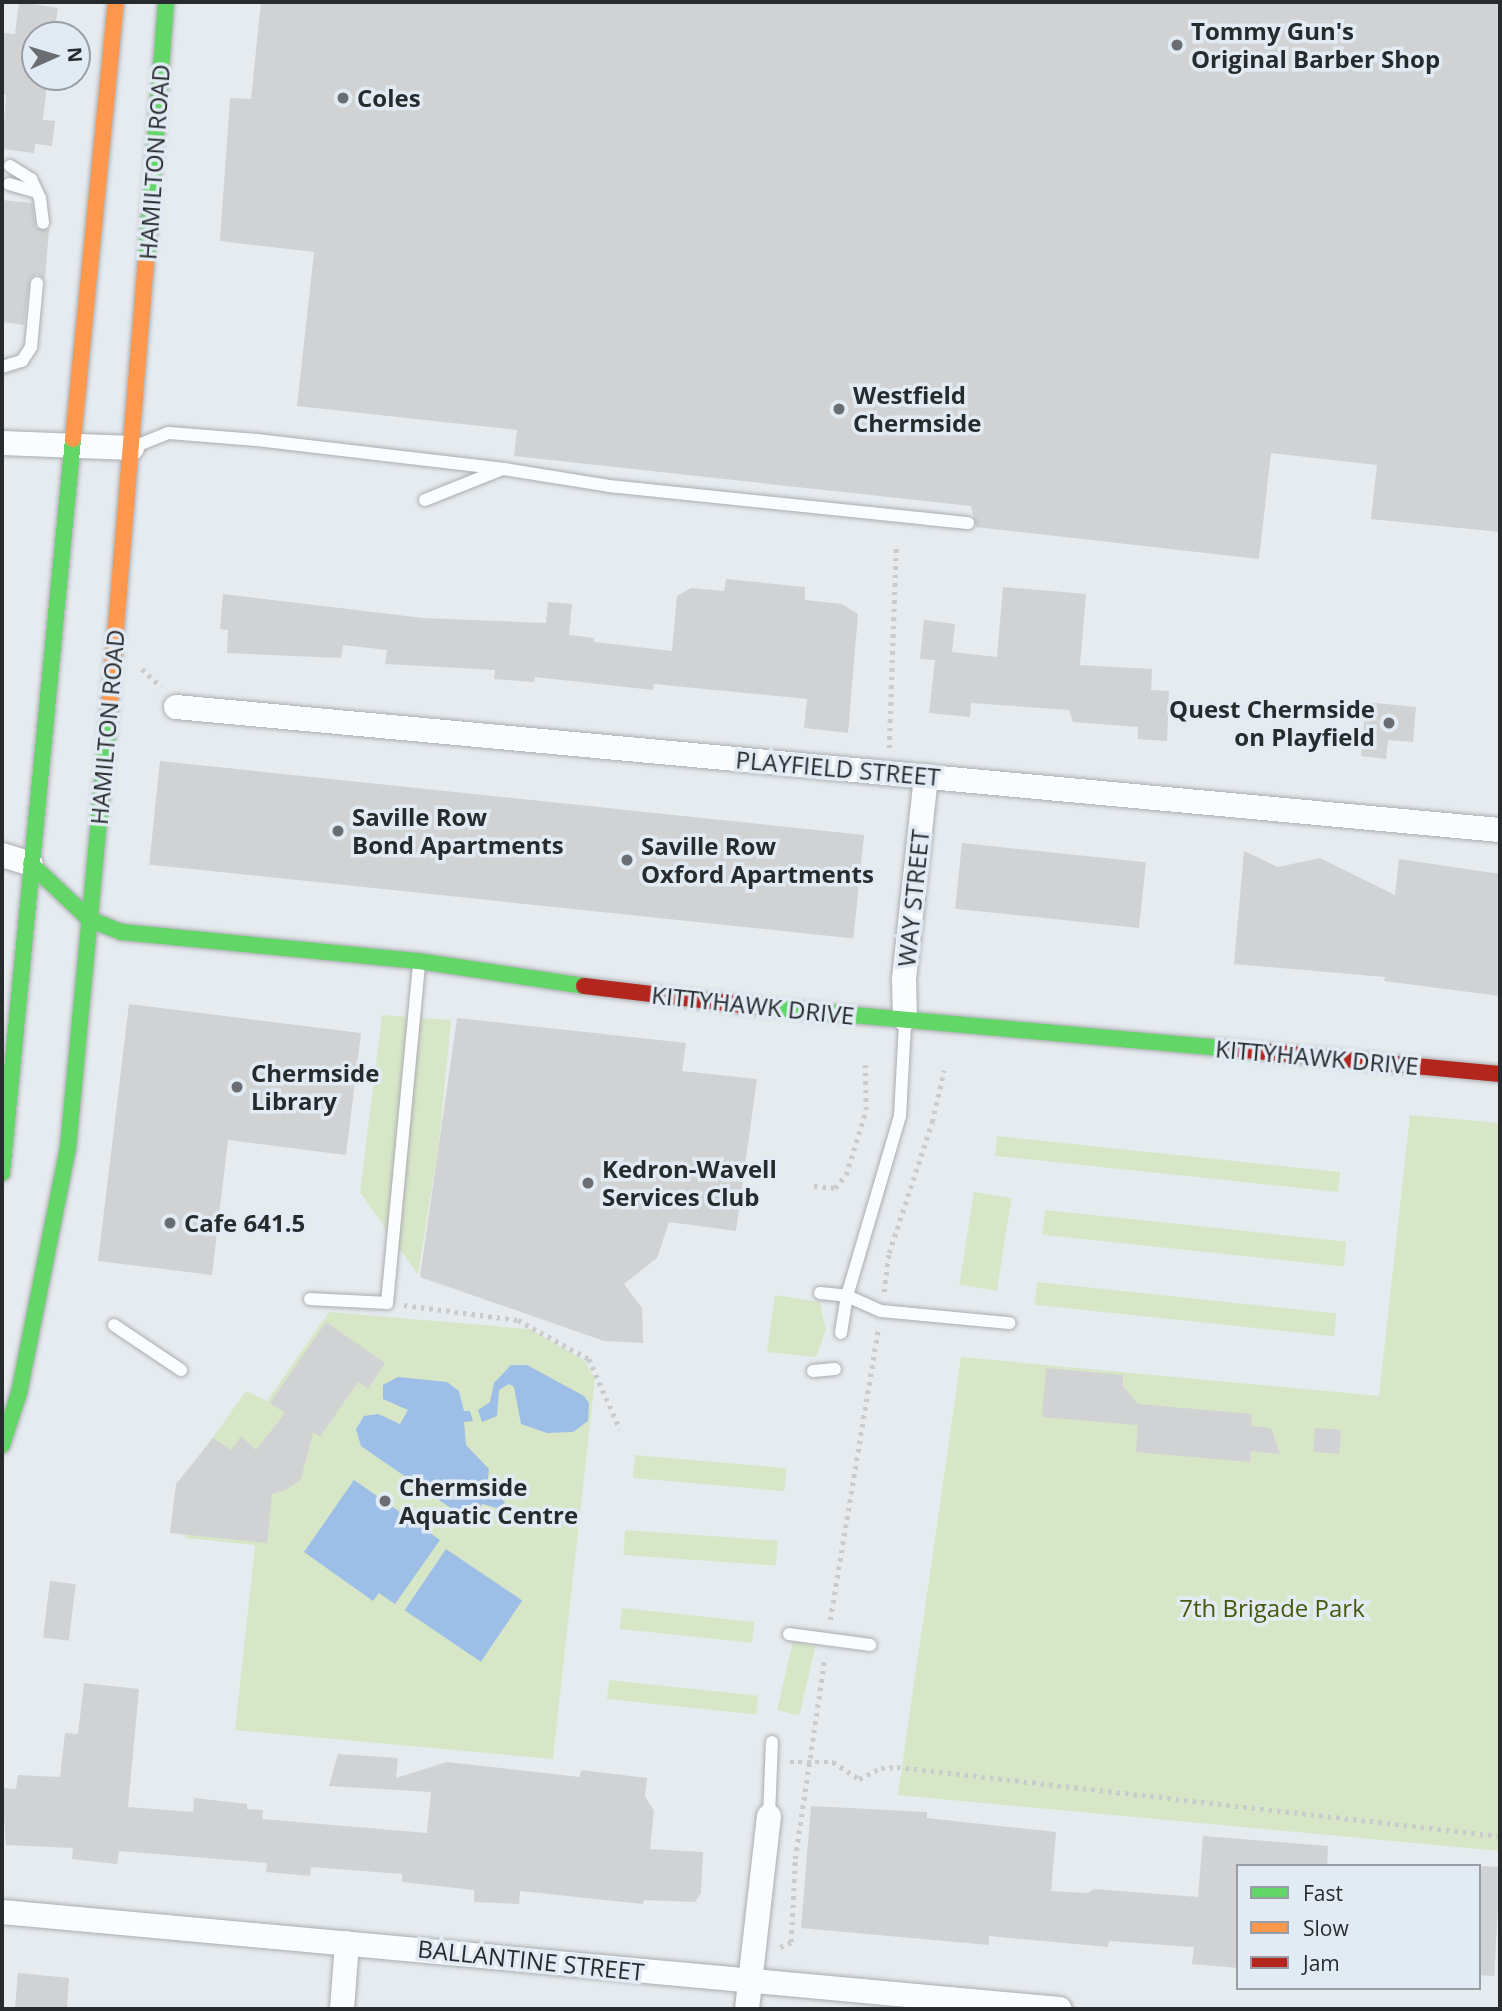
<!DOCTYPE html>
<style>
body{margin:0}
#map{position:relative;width:1502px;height:2011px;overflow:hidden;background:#e6ebef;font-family:"Open Sans",sans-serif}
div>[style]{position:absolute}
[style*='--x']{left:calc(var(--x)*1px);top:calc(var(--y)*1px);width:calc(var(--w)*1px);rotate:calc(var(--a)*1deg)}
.green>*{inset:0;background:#d8e6c8;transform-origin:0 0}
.water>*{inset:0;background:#9cbee7;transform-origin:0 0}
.building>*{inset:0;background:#d1d2d3;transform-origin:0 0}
.path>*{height:4.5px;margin-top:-2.25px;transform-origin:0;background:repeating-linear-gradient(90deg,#cacbcc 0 3.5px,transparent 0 8.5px)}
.roads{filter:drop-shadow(0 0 2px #aaadb0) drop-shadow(0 0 2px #aaadb0)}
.lane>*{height:12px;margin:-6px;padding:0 6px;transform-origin:6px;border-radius:6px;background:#fbfcfd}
.street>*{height:24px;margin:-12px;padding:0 12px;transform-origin:12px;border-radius:12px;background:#fbfcfd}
.fast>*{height:16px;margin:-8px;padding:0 8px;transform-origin:8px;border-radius:8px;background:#63d668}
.slow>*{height:16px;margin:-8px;padding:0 8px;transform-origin:8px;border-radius:8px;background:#ff974d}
.jam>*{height:16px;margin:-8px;padding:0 8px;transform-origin:8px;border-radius:8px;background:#b3261e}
.dots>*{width:19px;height:19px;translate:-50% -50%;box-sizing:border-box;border:4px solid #e2ebf3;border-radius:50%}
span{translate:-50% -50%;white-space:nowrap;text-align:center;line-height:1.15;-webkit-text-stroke:7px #e2ebf3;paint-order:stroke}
.poi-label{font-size:24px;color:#282b2e;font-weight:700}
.left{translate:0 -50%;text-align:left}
.right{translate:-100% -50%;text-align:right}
.street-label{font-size:24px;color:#282b2e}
.park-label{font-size:24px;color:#46590c}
.frame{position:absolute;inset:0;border:4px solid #282b2e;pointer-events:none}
.legend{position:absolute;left:1236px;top:1864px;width:245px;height:126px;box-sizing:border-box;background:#e2ebf3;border:2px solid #989ea4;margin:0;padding:9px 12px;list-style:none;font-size:21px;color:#282b2e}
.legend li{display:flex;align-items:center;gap:14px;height:35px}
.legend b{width:35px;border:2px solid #989ea4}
.north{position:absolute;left:21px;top:21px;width:70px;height:70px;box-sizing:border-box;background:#e2ebf3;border:2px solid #989ea4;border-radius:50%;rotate:86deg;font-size:19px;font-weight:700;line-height:28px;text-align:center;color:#282b2e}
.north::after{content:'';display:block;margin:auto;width:24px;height:32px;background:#6a6e72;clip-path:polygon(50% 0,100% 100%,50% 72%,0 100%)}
</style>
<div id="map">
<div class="green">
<div style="clip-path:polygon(382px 1015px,451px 1020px,439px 1143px,418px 1275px,360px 1192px)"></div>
<div style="clip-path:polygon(1410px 1115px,1500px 1123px,1500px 1851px,898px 1795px,961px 1357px,1379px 1396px)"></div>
<div style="left:997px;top:1136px;width:345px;height:20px;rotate:6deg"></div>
<div style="left:974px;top:1192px;width:38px;height:94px;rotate:9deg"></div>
<div style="left:1045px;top:1210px;width:303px;height:25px;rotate:6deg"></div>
<div style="left:1037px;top:1282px;width:301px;height:23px;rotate:6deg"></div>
<div style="clip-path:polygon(775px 1295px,820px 1302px,826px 1330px,816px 1357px,767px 1352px)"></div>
<div style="clip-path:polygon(329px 1312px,530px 1329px,584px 1360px,595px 1379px,553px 1759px,235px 1730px,255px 1545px,185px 1538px,193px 1465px,246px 1391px,267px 1401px)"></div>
<div style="left:635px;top:1455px;width:152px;height:23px;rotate:5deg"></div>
<div style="left:625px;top:1530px;width:153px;height:25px;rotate:4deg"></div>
<div style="left:622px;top:1608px;width:133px;height:21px;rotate:6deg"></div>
<div style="left:793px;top:1641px;width:23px;height:71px;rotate:13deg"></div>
<div style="left:609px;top:1680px;width:150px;height:19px;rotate:6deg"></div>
</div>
<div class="water">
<div style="clip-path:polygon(511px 1365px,527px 1365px,584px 1396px,589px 1403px,588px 1421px,573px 1432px,547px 1433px,521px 1424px,514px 1387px,509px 1384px,499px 1390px,497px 1416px,482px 1422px,478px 1410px,490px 1402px,494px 1383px)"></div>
<div style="clip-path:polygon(398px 1377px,447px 1382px,459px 1391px,464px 1411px,470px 1411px,473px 1421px,464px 1422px,466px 1445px,489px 1469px,487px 1487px,505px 1502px,501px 1509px,482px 1504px,477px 1511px,458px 1513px,361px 1446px,356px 1429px,364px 1416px,378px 1414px,400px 1424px,408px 1410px,383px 1399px,383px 1385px)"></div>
<div style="clip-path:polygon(354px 1480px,440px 1540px,395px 1604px,379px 1593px,373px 1601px,304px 1552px)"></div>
<div style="left:446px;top:1549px;width:92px;height:74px;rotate:34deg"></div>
</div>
<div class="building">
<div style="clip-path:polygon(19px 2px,58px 8px,54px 35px,35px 35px,35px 77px,48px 77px,43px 120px,55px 121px,52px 146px,35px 144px,34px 153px,2px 149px,6px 95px,2px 95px,2px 33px,15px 34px)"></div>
<div style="clip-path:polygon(261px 2px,1500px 2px,1500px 532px,1371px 519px,1377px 465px,1271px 453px,1259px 559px,976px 527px,971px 506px,514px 456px,517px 430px,297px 406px,314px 252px,220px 241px,230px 98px,251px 99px)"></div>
<div style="clip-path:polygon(2px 200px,32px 203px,36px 228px,49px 229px,45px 279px,37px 274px,30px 279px,24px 325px,2px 322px)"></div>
<div style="clip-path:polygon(726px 579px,805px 587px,805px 600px,842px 604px,858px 614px,848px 733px,804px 728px,807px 699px,654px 684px,653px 690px,535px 677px,534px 682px,494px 679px,495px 670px,385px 664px,387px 650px,343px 645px,341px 658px,227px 653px,228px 630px,220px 629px,223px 594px,423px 618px,546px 623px,548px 602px,572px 604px,569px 635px,594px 638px,594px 642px,672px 651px,677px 596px,691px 588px,724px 591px)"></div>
<div style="clip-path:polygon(1003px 587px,1086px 594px,1080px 665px,1152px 669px,1151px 690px,1169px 691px,1167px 741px,1138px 739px,1138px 727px,1073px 722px,1069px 710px,971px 703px,970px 717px,929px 713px,935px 660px,920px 659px,924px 620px,955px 624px,952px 652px,997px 657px)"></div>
<div style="clip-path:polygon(1366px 702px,1416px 707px,1413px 742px,1388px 740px,1386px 759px,1361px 756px)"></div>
<div style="left:160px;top:761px;width:708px;height:104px;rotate:6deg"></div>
<div style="left:962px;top:843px;width:185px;height:66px;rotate:6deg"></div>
<div style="clip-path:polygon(1244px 851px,1278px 867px,1320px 858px,1395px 895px,1399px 859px,1500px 874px,1500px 996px,1384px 981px,1385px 977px,1234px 964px)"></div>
<div style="clip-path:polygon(129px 1004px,361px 1033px,346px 1155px,228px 1140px,212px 1275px,98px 1261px)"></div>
<div style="clip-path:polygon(457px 1018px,686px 1043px,682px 1071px,757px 1079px,736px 1231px,669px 1222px,657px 1258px,624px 1284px,642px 1308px,643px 1343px,604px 1341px,420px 1277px)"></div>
<div style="clip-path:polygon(326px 1322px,385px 1363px,368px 1389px,358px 1382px,320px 1437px,313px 1432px,301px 1479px,286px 1490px,272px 1494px,267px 1543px,170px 1533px,176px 1484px,213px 1438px,231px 1450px,241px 1436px,256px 1450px,285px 1413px,270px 1403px)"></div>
<div style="clip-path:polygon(1046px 1368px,1123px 1375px,1123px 1386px,1138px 1404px,1252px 1414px,1251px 1426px,1271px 1428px,1280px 1454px,1251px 1451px,1250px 1462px,1136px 1452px,1138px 1425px,1042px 1417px)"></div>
<div style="left:1315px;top:1428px;width:26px;height:24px;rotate:4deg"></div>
<div style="left:50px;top:1581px;width:26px;height:57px;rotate:7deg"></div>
<div style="clip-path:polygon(84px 1683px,139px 1689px,128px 1807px,193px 1812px,194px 1798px,247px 1804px,247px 1809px,263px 1810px,262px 1819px,427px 1833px,431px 1792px,329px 1786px,338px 1754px,398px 1758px,396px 1778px,447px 1762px,580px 1777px,581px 1770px,647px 1778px,645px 1796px,654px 1811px,650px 1849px,703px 1852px,701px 1893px,695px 1902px,644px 1900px,643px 1904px,520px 1891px,519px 1904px,474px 1902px,474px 1890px,402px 1882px,402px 1874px,311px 1867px,310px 1876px,266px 1872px,267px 1863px,119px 1851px,117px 1864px,72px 1859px,73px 1848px,6px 1845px,2px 1788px,16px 1789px,18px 1775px,60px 1777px,65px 1733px,78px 1734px)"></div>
<div style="clip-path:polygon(811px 1806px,927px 1812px,927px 1818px,1056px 1832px,1051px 1891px,1088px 1893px,1094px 1889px,1198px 1897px,1203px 1836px,1328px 1846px,1327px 1866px,1238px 1866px,1238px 1968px,1192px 1964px,1194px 1947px,1109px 1941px,1108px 1947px,989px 1936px,989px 1945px,801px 1928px)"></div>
<div style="left:1479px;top:1866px;width:21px;height:109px;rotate:3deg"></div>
<div style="clip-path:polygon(18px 1973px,69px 1978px,67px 2009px,15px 2009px)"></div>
</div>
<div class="path">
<div style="--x:142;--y:669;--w:26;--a:43"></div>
<div style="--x:889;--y:748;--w:201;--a:-88"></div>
<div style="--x:814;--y:1186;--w:21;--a:5"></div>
<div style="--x:835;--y:1188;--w:17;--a:-50"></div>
<div style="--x:846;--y:1175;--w:68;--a:-72.9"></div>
<div style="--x:866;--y:1110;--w:45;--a:-91.3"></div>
<div style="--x:884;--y:1292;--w:39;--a:-83"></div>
<div style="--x:889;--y:1253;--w:138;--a:-71.8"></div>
<div style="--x:932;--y:1122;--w:53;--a:-77"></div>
<div style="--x:404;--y:1305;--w:115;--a:7.5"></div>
<div style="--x:518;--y:1320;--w:81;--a:28.8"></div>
<div style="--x:589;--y:1359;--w:77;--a:66.1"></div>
<div style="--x:830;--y:1620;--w:295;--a:-80.6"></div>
<div style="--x:790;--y:1762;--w:43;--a:0"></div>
<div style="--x:833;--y:1762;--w:31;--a:33"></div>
<div style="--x:859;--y:1779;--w:25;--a:-27"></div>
<div style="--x:881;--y:1768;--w:16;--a:-4"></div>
<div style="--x:897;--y:1767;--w:607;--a:6.53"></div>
<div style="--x:780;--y:1947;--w:12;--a:-24"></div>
<div style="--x:791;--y:1942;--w:83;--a:-87.2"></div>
<div style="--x:795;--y:1859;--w:204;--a:-81.6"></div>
</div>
<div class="roads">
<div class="lane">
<div style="--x:10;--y:166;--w:25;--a:32"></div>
<div style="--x:31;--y:179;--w:21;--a:65"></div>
<div style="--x:40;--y:198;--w:25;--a:83"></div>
<div style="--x:9;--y:184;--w:29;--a:16"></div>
<div style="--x:2;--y:367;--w:21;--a:-17"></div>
<div style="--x:22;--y:361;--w:17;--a:-57"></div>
<div style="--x:31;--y:347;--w:64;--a:-84.6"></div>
<div style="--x:136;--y:446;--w:35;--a:-22"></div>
<div style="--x:169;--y:433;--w:88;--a:4.5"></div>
<div style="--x:257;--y:440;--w:249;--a:6.7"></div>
<div style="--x:504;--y:469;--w:106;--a:9.2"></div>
<div style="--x:609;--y:486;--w:361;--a:5.9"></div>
<div style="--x:425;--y:500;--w:81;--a:-21.8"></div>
<div style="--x:820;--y:1293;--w:27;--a:6"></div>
<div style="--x:847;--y:1296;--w:37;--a:24"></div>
<div style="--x:881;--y:1311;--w:129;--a:5.4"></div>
<div style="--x:310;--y:1299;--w:77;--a:3"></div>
<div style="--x:387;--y:1303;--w:342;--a:-84.6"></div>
<div style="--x:114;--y:1325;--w:81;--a:33.9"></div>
<div style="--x:841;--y:1333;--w:37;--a:-81"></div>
<div style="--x:847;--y:1296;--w:188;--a:-73.6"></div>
<div style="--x:900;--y:1116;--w:93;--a:-86.9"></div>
<div style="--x:813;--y:1371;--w:22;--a:-5"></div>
<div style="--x:789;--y:1634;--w:82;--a:7.7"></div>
<div style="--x:769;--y:1816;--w:74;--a:-87.7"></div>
</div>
<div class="street">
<div style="--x:2;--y:443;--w:130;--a:2.2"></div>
<div style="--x:176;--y:707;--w:1330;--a:5.31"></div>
<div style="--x:2;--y:855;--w:30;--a:17"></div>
<div style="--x:905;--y:1019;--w:40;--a:-91.4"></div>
<div style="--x:904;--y:979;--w:204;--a:-83.8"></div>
<div style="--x:2;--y:1912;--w:1062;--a:5.24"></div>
<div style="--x:342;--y:2009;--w:66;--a:-85.7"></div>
<div style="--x:747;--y:2009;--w:194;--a:-83.5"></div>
</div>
<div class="fast">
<div style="--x:146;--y:262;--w:261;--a:-85.6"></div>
<div style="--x:31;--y:864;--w:80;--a:43.5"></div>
<div style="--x:89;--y:919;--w:35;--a:22"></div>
<div style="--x:122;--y:932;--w:298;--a:5.6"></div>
<div style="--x:419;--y:961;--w:167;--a:8.6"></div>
<div style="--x:752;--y:1006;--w:475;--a:5.1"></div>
<div style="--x:2;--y:1173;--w:737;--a:-84.47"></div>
<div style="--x:2;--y:1445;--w:55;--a:-71.9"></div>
<div style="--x:19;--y:1393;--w:250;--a:-78.7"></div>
<div style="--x:68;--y:1148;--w:439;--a:-84.6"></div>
</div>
<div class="slow">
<div style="--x:73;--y:439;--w:439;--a:-84.4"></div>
<div style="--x:109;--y:711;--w:451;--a:-85.3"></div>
</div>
<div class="jam">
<div style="--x:584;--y:986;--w:169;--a:6.8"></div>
<div style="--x:1225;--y:1048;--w:276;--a:5.4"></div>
</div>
</div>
<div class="dots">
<div style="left:1177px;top:45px;background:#6a6e72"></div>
<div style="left:343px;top:98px;background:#6a6e72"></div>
<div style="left:839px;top:409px;background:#6a6e72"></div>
<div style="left:1389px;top:723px;background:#6a6e72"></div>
<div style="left:338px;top:831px;background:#6a6e72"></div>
<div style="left:627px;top:860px;background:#6a6e72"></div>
<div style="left:237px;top:1087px;background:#6a6e72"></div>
<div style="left:588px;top:1183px;background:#6a6e72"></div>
<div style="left:170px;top:1223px;background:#6a6e72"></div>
<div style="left:385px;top:1501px;background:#6a6e72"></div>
</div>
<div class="poi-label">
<span class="left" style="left:1191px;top:45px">Tommy Gun's<br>Original Barber Shop</span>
<span class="left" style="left:357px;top:98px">Coles</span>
<span class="left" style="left:853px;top:409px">Westfield<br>Chermside</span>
<span class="right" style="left:1375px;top:723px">Quest Chermside<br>on Playfield</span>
<span class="left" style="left:352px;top:831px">Saville Row<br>Bond Apartments</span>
<span class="left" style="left:641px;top:860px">Saville Row<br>Oxford Apartments</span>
<span class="left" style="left:251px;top:1087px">Chermside<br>Library</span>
<span class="left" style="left:602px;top:1183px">Kedron-Wavell<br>Services Club</span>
<span class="left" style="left:184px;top:1223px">Cafe 641.5</span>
<span class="left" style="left:399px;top:1501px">Chermside<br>Aquatic Centre</span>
</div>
<div class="street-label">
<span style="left:154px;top:162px;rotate:-86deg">HAMILTON ROAD</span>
<span style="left:107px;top:727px;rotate:-85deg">HAMILTON ROAD</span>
<span style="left:838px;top:768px;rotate:5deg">PLAYFIELD STREET</span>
<span style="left:913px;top:898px;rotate:-84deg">WAY STREET</span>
<span style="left:753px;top:1005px;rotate:6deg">KITTYHAWK DRIVE</span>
<span style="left:1317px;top:1057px;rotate:5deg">KITTYHAWK DRIVE</span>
<span style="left:531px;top:1960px;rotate:6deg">BALLANTINE STREET</span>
</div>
<div class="park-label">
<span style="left:1272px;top:1608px">7th Brigade Park</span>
</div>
<div class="frame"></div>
<ul class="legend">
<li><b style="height:9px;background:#63d668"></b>Fast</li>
<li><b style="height:9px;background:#ff974d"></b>Slow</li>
<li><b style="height:9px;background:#b3261e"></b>Jam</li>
</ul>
<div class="north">N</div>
</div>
